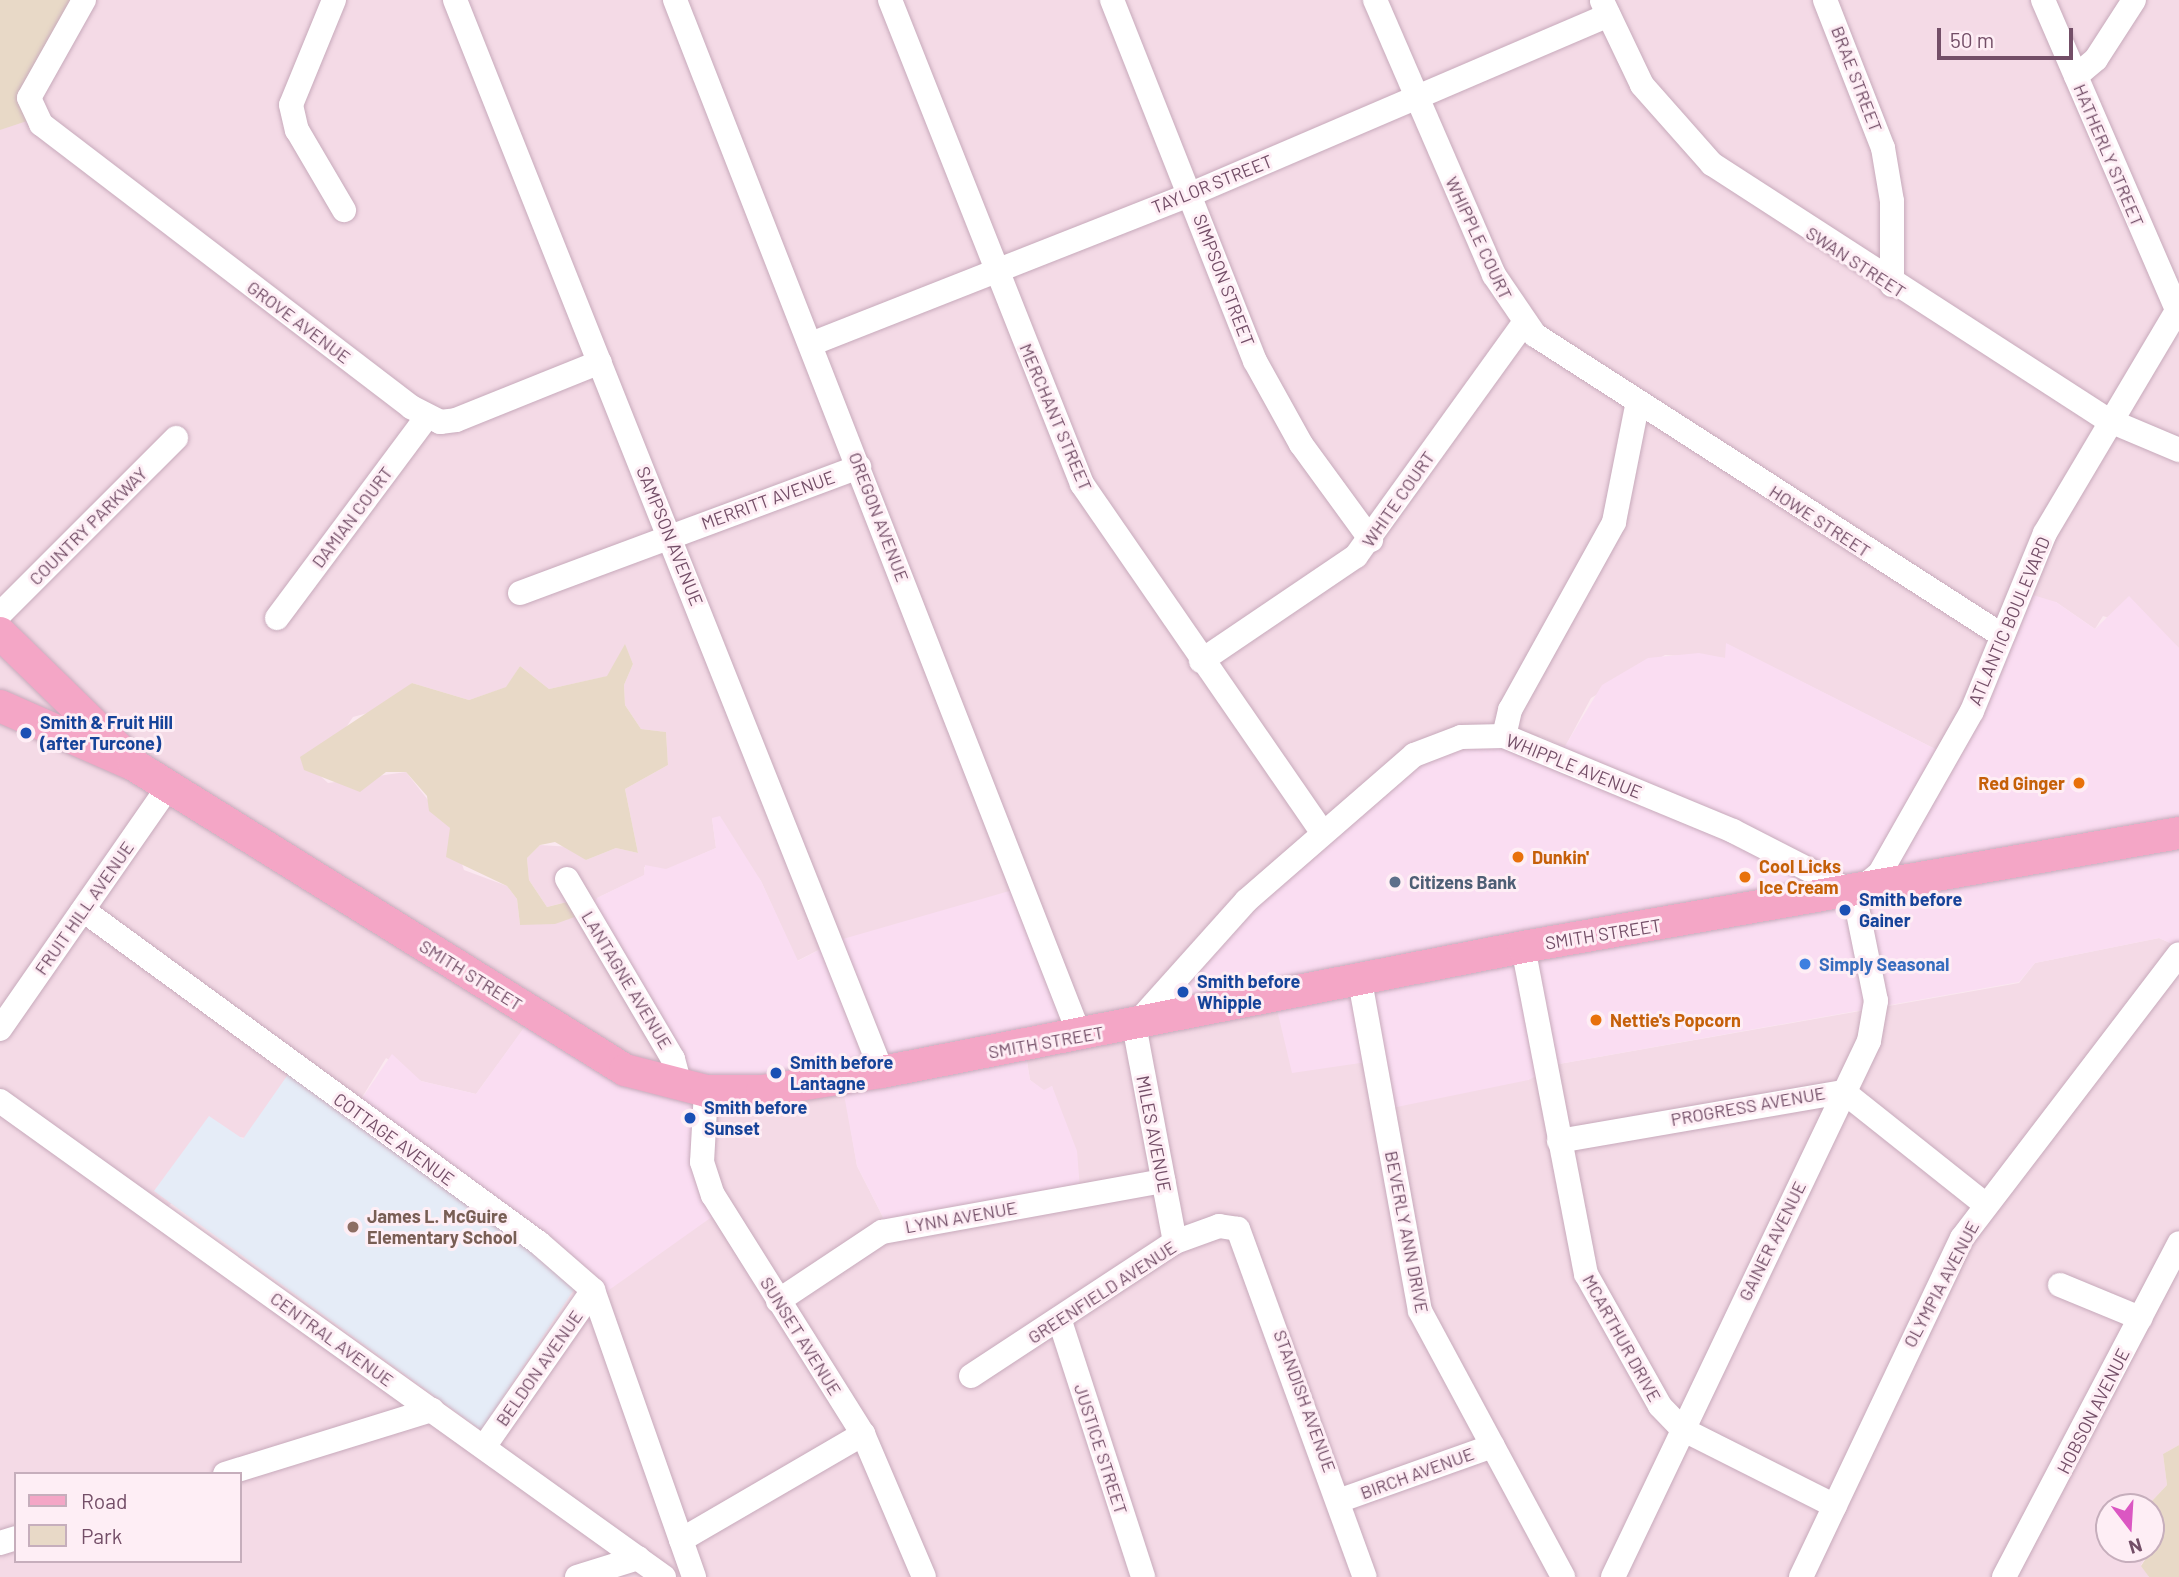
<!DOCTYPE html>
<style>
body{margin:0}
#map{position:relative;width:2179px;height:1577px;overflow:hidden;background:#fbe8f0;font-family:Barlow,sans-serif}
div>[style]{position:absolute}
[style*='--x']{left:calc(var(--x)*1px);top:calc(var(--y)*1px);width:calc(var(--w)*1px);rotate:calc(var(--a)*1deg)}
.residential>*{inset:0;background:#f4dae6}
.commercial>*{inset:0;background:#faddf2}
.education>*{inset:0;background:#e5ecf7}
.green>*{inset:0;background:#e8d9c7}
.roads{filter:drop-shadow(0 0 2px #c7aabb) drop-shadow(0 0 2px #c7aabb)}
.minor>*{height:24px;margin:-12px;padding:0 12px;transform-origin:12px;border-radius:12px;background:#fff}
.major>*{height:32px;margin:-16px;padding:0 16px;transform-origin:16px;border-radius:16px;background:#f4a6c6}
.dots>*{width:19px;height:19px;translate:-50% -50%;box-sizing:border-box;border:4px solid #feeef5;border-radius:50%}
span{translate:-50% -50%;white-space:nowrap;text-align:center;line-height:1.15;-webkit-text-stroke:6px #feeef5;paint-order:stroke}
.street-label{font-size:18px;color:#734e67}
.transit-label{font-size:18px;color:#164399;font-weight:700}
.left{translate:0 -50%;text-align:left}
.food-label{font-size:18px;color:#c56008;font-weight:700}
.right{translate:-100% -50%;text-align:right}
.service-label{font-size:18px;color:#4e5e75;font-weight:700}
.shop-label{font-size:18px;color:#366cbe;font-weight:700}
.education-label{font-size:18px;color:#785e54;font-weight:700}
.legend{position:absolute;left:14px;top:1472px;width:228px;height:91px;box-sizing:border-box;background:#feeef5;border:2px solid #c6aebc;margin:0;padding:9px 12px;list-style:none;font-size:21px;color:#734e67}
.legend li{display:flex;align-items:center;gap:14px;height:35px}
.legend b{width:35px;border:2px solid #c6aebc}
.north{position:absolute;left:2095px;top:1493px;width:70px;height:70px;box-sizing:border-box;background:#feeef5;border:2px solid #c6aebc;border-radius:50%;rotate:163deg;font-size:19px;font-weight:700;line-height:28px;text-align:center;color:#734e67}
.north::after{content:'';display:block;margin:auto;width:24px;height:32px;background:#db57c2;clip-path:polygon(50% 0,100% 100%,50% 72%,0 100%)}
.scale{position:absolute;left:1937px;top:28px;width:136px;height:32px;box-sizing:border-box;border:4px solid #734e67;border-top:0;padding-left:9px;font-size:21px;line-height:24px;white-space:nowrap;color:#734e67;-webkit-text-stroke:5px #feeef5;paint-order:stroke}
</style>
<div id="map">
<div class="residential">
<div style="clip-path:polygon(evenodd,78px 0,2179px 0,2179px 648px,2165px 636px,2103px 616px,2095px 629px,2056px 602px,1947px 755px,1727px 644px,1726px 658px,1665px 655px,1591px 698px,1565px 747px,1540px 736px,1276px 1001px,1374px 1061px,1528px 1080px,1559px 1064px,2019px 983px,2035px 963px,2159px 938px,2179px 947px,2179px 1445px,2163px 1454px,2167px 1485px,2151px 1502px,2162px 1533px,2141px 1565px,2149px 1577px,0 1577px,0 130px,78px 0,625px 645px,633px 664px,624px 685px,625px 705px,641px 729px,666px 732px,668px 765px,625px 789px,638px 853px,616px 848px,586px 860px,572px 847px,540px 845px,527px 858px,529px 880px,547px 907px,571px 901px,520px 925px,517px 899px,507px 886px,464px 870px,450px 828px,406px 772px,328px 783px,316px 772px,353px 717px,379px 710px,412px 683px,469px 700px,507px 687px,520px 666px,549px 689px,608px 676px,625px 645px,78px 0,712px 818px,761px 881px,797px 961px,836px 941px,1024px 1043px,1030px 1080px,1044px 1091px,1052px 1086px,1080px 1189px,888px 1227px,857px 1166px,842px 1078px,702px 1107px,480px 1443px,163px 1213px,228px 1135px,257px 1140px,358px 1104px,386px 1058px,421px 1081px,476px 1094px,533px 1016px,684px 1080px,597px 898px,645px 875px,644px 867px,666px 870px,716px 848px,712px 818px,78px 0,16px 1474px,240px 1474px,240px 1561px,16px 1561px,16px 1474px,78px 0,2109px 1507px,2151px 1507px,2151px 1549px,2109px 1549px,2109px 1507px)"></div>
</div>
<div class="commercial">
<div style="clip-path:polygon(2019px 591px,2056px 602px,2095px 629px,2129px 596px,2179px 648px,2179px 947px,2159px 938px,2035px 963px,2019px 982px,1559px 1064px,1528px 1080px,1382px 1110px,1374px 1061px,1292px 1073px,1275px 1001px,1143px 1010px,1392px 763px,1499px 727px,1565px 746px,1602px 685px,1648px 658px,1699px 653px,1725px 658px,1726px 643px,1947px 755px)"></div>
<div style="clip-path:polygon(720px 816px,761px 881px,798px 961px,836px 941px,1023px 887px,1079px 1028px,1024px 1043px,1030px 1080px,1044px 1090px,1052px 1086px,1077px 1151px,1080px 1189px,888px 1227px,857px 1166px,841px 1078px,702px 1107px,723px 1209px,602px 1295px,358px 1104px,392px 1054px,421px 1081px,476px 1094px,533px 1015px,684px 1080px,589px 915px,597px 898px,644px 875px,645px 865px,666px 869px,716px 848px,712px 818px)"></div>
</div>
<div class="education">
<div style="clip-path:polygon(289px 1073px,577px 1285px,481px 1430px,154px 1191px,209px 1116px,243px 1139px)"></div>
</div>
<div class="green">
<div style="clip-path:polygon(0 0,78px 0,36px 118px,0 130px)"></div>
<div style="clip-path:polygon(625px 644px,633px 664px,624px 685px,625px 705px,641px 729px,666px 732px,668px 765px,625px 789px,638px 853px,616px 848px,586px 860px,555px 842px,540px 845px,527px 858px,529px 880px,547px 907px,571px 901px,586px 913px,555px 924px,520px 925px,517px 899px,507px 886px,446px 857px,450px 828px,429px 811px,427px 796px,406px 772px,386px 772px,360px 792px,304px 770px,300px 757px,412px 683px,469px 700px,506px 687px,520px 666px,549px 689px,607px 676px)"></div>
<div style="clip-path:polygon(2179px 1445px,2179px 1577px,2149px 1577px,2141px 1566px,2162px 1533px,2151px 1502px,2167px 1485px,2163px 1454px)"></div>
</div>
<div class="roads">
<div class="minor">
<div style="--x:84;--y:0;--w:112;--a:119.3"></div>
<div style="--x:29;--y:98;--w:29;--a:65"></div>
<div style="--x:41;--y:124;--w:466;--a:37.4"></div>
<div style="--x:411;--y:407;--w:33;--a:27"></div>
<div style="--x:440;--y:422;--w:16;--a:-7"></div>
<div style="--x:456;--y:420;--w:155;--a:-21.9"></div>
<div style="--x:334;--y:0;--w:113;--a:112.3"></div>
<div style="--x:291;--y:105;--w:26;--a:77"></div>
<div style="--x:297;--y:130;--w:93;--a:59.6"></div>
<div style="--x:455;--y:0;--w:1154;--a:68.28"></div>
<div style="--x:675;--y:0;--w:1112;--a:68.65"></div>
<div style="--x:890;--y:0;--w:521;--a:68.36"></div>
<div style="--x:1082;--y:484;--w:421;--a:55.4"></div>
<div style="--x:1112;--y:0;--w:388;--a:68.4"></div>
<div style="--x:1255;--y:361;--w:95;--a:61"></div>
<div style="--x:1301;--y:444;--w:119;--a:53.9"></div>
<div style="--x:1375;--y:0;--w:300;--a:66.6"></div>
<div style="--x:1494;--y:275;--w:73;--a:55.7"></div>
<div style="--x:1535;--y:335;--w:556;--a:32.75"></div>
<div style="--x:1825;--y:0;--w:159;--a:68.6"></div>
<div style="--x:1883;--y:148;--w:54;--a:80.4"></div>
<div style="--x:1892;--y:201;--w:84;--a:90"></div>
<div style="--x:2043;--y:0;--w:337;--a:66.6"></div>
<div style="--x:1602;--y:1;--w:93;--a:64.5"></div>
<div style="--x:1642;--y:85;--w:106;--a:48.5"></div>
<div style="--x:1712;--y:164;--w:472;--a:32.9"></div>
<div style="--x:2108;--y:420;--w:77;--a:22.9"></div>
<div style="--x:2076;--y:76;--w:26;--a:-40"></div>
<div style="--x:2096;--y:59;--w:70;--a:-57.2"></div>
<div style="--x:811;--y:344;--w:409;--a:-21.5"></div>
<div style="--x:1191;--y:194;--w:454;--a:-23.2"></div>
<div style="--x:520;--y:593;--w:362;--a:-20.4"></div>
<div style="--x:0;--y:614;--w:249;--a:-45"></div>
<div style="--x:277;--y:618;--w:251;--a:-53.3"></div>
<div style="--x:1201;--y:661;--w:187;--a:-34.1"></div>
<div style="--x:1356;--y:556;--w:287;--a:-54.2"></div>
<div style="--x:1504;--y:736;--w:27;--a:-77"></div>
<div style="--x:1510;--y:710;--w:215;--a:-61"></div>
<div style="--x:1614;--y:522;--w:118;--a:-78.8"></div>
<div style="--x:567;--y:879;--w:209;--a:59.5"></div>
<div style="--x:673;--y:1059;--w:27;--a:75"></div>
<div style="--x:1858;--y:891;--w:28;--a:-39"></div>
<div style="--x:1880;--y:873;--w:186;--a:-60.4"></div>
<div style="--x:1972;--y:711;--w:192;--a:-67.7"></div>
<div style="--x:2045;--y:533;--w:263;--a:-59.3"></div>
<div style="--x:83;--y:910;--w:565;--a:36.14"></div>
<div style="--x:539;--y:1243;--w:72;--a:41"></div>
<div style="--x:593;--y:1290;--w:304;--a:70.6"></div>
<div style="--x:1523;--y:947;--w:333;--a:79.1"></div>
<div style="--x:1586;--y:1274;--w:151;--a:60.7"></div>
<div style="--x:1660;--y:1406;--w:32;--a:46"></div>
<div style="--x:1682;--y:1429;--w:171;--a:26.7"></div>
<div style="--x:1360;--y:981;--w:335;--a:79.7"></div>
<div style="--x:1420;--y:1311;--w:302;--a:61.7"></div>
<div style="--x:0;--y:1029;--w:296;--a:-55.2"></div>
<div style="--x:706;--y:1091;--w:71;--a:93.2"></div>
<div style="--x:702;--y:1162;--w:35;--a:72"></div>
<div style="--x:713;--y:1195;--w:282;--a:57.9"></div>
<div style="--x:863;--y:1434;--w:155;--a:66.9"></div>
<div style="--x:0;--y:1101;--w:817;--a:35.64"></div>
<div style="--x:1559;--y:1141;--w:289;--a:-9.8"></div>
<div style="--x:1844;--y:1092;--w:180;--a:38.5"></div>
<div style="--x:1175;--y:1242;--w:220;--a:-100.7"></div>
<div style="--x:1134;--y:1026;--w:168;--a:-48.1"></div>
<div style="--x:1246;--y:901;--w:223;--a:-41"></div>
<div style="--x:1414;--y:755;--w:50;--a:-21"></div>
<div style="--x:1461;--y:737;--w:43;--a:-1.3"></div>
<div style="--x:1504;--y:736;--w:248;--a:22.5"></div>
<div style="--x:1733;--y:831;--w:136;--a:27.1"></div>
<div style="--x:2060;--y:1285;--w:87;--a:22.4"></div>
<div style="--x:778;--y:1301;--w:125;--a:-33.6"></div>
<div style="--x:882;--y:1232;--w:286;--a:-10.3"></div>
<div style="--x:1060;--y:1321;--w:269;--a:72"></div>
<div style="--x:971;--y:1376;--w:244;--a:-33.3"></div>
<div style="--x:1175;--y:1242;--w:47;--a:-20"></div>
<div style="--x:1219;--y:1226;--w:19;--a:9"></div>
<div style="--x:1238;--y:1229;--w:370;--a:70"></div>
<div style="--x:484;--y:1447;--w:191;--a:-55.2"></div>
<div style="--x:225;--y:1474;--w:217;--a:-17.2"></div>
<div style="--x:1341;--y:1500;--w:161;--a:-19.6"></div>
<div style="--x:681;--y:1540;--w:211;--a:-30.2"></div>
<div style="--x:0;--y:1543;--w:17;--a:-17"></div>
<div style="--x:577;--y:1577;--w:64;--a:-17.3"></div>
<div style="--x:1613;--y:1577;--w:594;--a:-64.47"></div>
<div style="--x:1869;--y:1041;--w:41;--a:-80.1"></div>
<div style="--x:1876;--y:1001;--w:110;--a:-101.5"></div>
<div style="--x:1801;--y:1577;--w:375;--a:-64.6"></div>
<div style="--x:1962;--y:1238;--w:357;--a:-52.6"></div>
<div style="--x:2004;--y:1577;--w:377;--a:-62.3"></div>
</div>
<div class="major">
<div style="--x:0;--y:633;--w:169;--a:44.3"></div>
<div style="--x:0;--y:706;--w:146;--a:23.8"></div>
<div style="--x:134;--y:765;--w:578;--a:31.85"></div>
<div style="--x:625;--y:1070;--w:84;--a:14.5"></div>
<div style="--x:706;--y:1091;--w:56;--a:0"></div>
<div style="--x:762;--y:1091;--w:121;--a:-9"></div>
<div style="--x:882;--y:1072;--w:653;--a:-11.03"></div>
<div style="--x:1523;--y:947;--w:666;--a:-9.86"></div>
</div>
</div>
<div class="dots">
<div style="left:26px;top:733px;background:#1a4fb4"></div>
<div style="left:2079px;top:783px;background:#e8710a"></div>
<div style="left:1518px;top:857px;background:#e8710a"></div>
<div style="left:1745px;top:877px;background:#e8710a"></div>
<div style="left:1395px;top:882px;background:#5c6f8a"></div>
<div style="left:1845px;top:910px;background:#1a4fb4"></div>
<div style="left:1805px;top:964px;background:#3f7fe0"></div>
<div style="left:1183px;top:992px;background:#1a4fb4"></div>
<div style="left:1596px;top:1020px;background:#e8710a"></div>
<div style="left:776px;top:1073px;background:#1a4fb4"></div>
<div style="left:690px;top:1118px;background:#1a4fb4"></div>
<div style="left:353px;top:1227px;background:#8d6e63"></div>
</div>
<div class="street-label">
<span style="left:1857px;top:79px;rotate:69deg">BRAE STREET</span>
<span style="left:2109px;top:155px;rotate:67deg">HATHERLY STREET</span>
<span style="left:1212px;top:184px;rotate:-22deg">TAYLOR STREET</span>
<span style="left:1479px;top:238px;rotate:65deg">WHIPPLE COURT</span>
<span style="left:1856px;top:262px;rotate:33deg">SWAN STREET</span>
<span style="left:1224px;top:280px;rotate:69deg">SIMPSON STREET</span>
<span style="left:299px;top:322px;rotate:37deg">GROVE AVENUE</span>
<span style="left:1056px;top:417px;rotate:67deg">MERCHANT STREET</span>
<span style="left:1398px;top:499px;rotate:-55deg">WHITE COURT</span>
<span style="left:768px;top:500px;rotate:-20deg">MERRITT AVENUE</span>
<span style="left:352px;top:517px;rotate:-53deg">DAMIAN COURT</span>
<span style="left:879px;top:517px;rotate:69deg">OREGON AVENUE</span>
<span style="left:1820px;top:521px;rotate:33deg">HOWE STREET</span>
<span style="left:88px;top:526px;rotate:-45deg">COUNTRY PARKWAY</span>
<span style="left:670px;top:536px;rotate:68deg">SAMPSON AVENUE</span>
<span style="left:2009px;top:621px;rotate:-67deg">ATLANTIC BOULEVARD</span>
<span style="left:1574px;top:766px;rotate:22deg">WHIPPLE AVENUE</span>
<span style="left:84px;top:908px;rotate:-55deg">FRUIT HILL AVENUE</span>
<span style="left:1603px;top:934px;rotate:-9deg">SMITH STREET</span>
<span style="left:471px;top:975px;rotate:32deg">SMITH STREET</span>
<span style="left:627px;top:980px;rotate:59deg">LANTAGNE AVENUE</span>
<span style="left:1046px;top:1042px;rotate:-10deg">SMITH STREET</span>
<span style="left:1748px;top:1106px;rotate:-10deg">PROGRESS AVENUE</span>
<span style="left:1154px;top:1134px;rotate:79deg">MILES AVENUE</span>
<span style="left:394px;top:1139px;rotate:36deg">COTTAGE AVENUE</span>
<span style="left:961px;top:1217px;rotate:-10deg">LYNN AVENUE</span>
<span style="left:1407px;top:1232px;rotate:79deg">BEVERLY ANN DRIVE</span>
<span style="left:1772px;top:1241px;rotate:-64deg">GAINER AVENUE</span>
<span style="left:1941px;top:1284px;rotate:-62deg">OLYMPIA AVENUE</span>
<span style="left:1102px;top:1292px;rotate:-33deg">GREENFIELD AVENUE</span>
<span style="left:801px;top:1336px;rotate:58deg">SUNSET AVENUE</span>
<span style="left:1622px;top:1338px;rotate:61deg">MCARTHUR DRIVE</span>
<span style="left:332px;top:1339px;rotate:36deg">CENTRAL AVENUE</span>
<span style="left:539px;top:1368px;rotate:-55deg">BELDON AVENUE</span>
<span style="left:1305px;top:1401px;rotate:70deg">STANDISH AVENUE</span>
<span style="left:2093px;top:1411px;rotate:-63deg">HOBSON AVENUE</span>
<span style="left:1101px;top:1449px;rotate:72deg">JUSTICE STREET</span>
<span style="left:1417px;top:1473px;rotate:-20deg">BIRCH AVENUE</span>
</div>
<div class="transit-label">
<span class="left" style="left:40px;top:733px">Smith &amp; Fruit Hill<br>(after Turcone)</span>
<span class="left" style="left:1859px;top:910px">Smith before<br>Gainer</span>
<span class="left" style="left:1197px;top:992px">Smith before<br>Whipple</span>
<span class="left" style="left:790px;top:1073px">Smith before<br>Lantagne</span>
<span class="left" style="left:704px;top:1118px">Smith before<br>Sunset</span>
</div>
<div class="food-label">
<span class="right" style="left:2065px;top:783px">Red Ginger</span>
<span class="left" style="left:1532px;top:857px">Dunkin'</span>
<span class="left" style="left:1759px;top:877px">Cool Licks<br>Ice Cream</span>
<span class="left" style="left:1610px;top:1020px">Nettie's Popcorn</span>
</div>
<div class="service-label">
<span class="left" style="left:1409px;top:882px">Citizens Bank</span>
</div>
<div class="shop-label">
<span class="left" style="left:1819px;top:964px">Simply Seasonal</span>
</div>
<div class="education-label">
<span class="left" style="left:367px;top:1227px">James L. McGuire<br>Elementary School</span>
</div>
<ul class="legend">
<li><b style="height:9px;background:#f4a6c6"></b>Road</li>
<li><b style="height:19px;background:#e8d9c7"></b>Park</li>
</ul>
<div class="north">N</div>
<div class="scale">50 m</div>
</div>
